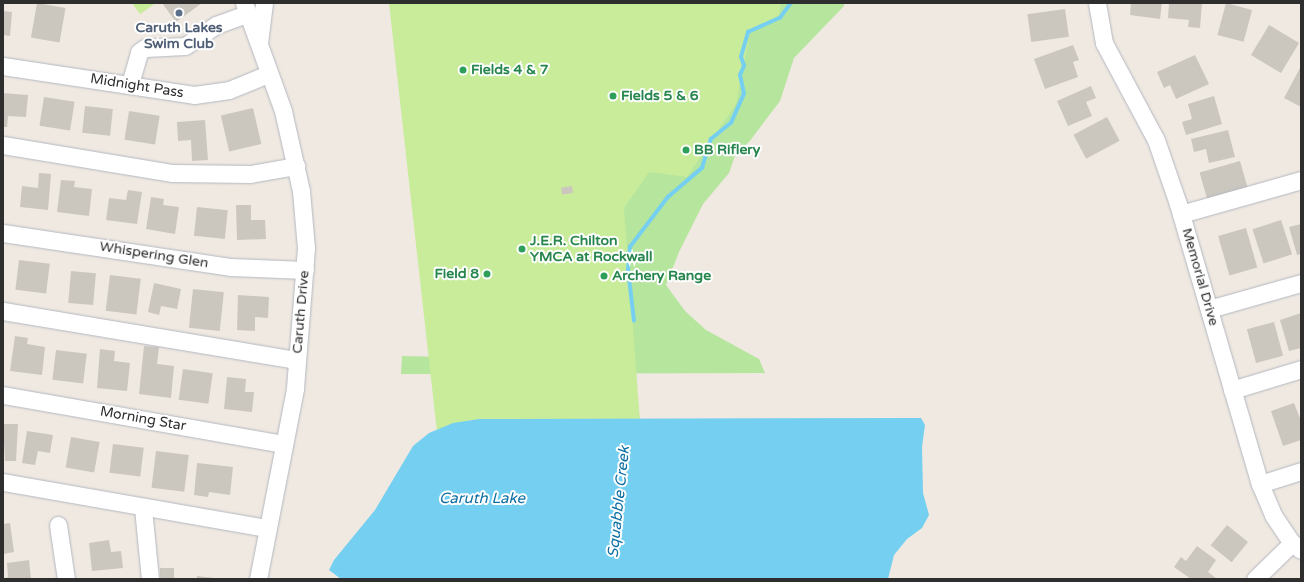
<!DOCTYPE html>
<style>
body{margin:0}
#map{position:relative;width:1304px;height:582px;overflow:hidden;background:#efe9e1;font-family:"Varela Round",sans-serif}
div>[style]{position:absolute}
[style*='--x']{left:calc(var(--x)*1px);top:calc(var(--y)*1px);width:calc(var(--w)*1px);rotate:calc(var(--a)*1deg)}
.green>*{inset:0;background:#b6e59e}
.pitch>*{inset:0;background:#c9ec9a}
.water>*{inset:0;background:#75cff0}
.stream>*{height:3.5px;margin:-1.75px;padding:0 1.75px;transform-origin:1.75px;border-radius:1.75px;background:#75cff0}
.building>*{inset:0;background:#cbc7bf;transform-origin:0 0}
.roads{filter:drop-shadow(0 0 1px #b4b7c1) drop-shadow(0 0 1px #b4b7c1)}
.minor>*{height:17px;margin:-8.5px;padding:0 8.5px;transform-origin:8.5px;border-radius:8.5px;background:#fff}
.dots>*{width:11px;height:11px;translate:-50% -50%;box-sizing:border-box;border:2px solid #fff;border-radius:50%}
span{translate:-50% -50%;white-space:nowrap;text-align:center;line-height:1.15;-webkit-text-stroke:4px #fff;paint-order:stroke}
.service-label{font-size:14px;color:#4e5e75;font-weight:700}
.leisure-label{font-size:14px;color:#27864d;font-weight:700}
.left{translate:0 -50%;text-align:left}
.right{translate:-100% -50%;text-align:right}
.street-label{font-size:14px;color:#2e2e2e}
.water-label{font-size:15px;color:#0d6fa3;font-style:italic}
.frame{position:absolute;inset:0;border:4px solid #2e2e2e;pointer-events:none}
</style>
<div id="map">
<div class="green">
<div style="clip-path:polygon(756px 3px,844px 3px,844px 6px,794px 58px,780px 101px,749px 142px,736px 153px,729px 173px,703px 204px,679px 252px,666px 285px,685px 311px,706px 330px,759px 359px,765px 373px,401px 374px,402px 356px,484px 358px,576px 247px)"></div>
</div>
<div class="pitch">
<div style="clip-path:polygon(132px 3px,156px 3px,140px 14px)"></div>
<div style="clip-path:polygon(389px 3px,781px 3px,779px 15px,750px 33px,736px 104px,687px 177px,649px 172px,624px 208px,640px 421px,469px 420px,455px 449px,438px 441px)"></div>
</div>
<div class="water">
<div style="clip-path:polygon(921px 418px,925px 425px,922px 447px,923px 493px,929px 515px,922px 528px,907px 539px,894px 555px,888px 579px,341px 579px,329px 570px,334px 560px,375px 510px,413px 446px,429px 433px,453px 423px,479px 419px)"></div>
</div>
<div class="stream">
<div style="--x:634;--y:321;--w:51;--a:-96.7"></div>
<div style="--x:628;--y:270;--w:23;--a:-85"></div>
<div style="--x:630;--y:247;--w:63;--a:-52.8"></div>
<div style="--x:668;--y:197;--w:45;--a:-40.5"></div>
<div style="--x:702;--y:168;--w:30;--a:-73"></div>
<div style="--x:711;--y:139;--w:26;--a:-39"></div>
<div style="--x:731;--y:123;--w:32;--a:-66"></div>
<div style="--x:744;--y:94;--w:19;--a:-102"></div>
<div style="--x:740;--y:75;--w:10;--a:-66"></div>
<div style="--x:744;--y:66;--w:9;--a:-108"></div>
<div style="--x:741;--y:57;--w:26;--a:-74"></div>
<div style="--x:748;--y:32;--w:35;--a:-24"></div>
<div style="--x:780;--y:18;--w:19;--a:-54"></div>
</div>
<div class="building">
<div style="left:37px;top:3px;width:29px;height:35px;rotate:10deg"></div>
<div style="clip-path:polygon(162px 3px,202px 3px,176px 22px)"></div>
<div style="clip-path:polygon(1131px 3px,1162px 3px,1160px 19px,1130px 15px)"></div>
<div style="clip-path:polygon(1169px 3px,1202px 3px,1200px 28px,1188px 27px,1189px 20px,1168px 18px)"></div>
<div style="left:1226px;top:3px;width:27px;height:33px;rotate:15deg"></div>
<div style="left:1065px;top:9px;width:28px;height:38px;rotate:82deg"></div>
<div style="clip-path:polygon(3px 11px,12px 12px,10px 36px,3px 35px)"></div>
<div style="left:1269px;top:25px;width:35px;height:35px;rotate:31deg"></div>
<div style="clip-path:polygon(1073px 45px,1079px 60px,1073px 62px,1078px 77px,1045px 89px,1034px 59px)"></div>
<div style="clip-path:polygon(1195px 55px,1209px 84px,1176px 99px,1170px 85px,1164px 88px,1157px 72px)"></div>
<div style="clip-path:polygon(1301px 66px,1301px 107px,1284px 98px)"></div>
<div style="clip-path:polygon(1091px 86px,1096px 98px,1086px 102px,1092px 116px,1068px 126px,1057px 101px)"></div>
<div style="clip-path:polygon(3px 93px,28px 95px,26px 117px,8px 116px,7px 127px,3px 127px)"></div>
<div style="clip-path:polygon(1214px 96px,1222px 124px,1186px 135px,1182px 122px,1192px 119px,1188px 104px)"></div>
<div style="left:44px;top:97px;width:31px;height:29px;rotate:9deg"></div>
<div style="left:85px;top:106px;width:28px;height:27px;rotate:6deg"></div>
<div style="left:253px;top:108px;width:37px;height:33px;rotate:77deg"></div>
<div style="left:129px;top:111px;width:31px;height:29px;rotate:9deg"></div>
<div style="left:1107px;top:117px;width:27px;height:38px;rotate:62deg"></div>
<div style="clip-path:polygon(205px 120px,208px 160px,192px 161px,191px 140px,178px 141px,177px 122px)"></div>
<div style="clip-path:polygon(1228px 130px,1235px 157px,1209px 163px,1206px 149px,1194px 152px,1191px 139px)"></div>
<div style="left:1240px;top:161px;width:29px;height:42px;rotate:74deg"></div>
<div style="clip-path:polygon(39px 173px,51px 174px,48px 210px,20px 207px,22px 186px,38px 188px)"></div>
<div style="clip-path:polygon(61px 180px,75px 181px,74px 187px,92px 189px,89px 216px,57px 212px)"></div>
<div style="left:572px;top:186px;width:7px;height:11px;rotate:82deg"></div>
<div style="clip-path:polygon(128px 190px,142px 192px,137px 224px,106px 220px,109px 198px,126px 200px)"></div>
<div style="clip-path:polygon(151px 197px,164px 199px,163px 205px,179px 207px,175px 234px,146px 229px)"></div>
<div style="clip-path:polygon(236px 205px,251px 205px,251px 220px,265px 220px,266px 239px,237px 240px)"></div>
<div style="left:197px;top:207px;width:31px;height:29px;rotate:6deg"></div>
<div style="left:1281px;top:220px;width:36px;height:30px;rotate:72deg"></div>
<div style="clip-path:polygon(1301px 224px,1301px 254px,1297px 255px,1289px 227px)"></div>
<div style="left:1246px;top:228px;width:41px;height:29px;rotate:74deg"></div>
<div style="left:19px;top:260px;width:31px;height:30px;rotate:7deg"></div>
<div style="left:71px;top:271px;width:25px;height:32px;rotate:5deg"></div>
<div style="left:110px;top:275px;width:31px;height:36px;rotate:7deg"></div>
<div style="clip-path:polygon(154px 283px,181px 289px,177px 309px,161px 306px,159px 315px,148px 312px)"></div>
<div style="left:193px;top:289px;width:31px;height:39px;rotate:6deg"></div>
<div style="clip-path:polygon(238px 295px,269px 297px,268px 318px,255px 317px,255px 331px,237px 330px)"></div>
<div style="clip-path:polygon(1301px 313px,1301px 348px,1289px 351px,1280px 320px)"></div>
<div style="left:1274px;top:322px;width:35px;height:28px;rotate:75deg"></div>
<div style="clip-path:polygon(15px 336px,28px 338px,27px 344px,45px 347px,42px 375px,10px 371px)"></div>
<div style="clip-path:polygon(144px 346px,159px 347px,157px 364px,174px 366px,171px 398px,139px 394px)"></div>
<div style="clip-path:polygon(100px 349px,115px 351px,114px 361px,130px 363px,127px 391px,97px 388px)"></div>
<div style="left:56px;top:350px;width:31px;height:30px;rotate:7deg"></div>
<div style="left:183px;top:369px;width:30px;height:31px;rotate:8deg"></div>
<div style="clip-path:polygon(227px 377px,246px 379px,245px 392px,254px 392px,252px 412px,224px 409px)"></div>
<div style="clip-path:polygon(1294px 403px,1301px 421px,1301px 440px,1283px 446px,1271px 411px)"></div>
<div style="clip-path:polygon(3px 424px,18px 424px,16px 461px,5px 461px)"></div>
<div style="clip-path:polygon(27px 431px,53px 435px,50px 453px,38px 451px,35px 465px,22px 463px)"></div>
<div style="left:71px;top:437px;width:29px;height:31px;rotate:10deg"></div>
<div style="left:113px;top:444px;width:31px;height:29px;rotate:7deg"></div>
<div style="left:156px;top:451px;width:33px;height:37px;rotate:7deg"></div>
<div style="clip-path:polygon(197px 463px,233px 467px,230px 495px,209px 492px,208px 497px,194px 495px)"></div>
<div style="clip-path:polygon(10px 523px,14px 552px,3px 554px,3px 524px)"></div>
<div style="left:1227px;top:525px;width:27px;height:26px;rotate:39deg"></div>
<div style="clip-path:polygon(109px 540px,111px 552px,121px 551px,123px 568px,92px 571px,89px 543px)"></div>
<div style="clip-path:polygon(1197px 546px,1216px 560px,1208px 572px,1217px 579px,1191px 579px,1174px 567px,1181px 557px,1186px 561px)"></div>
<div style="clip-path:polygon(29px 560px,31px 579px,3px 579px,8px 577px,7px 563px)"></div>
<div style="left:160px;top:568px;width:14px;height:11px"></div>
<div style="clip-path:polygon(197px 576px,214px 578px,214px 579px,197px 579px)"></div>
</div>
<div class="roads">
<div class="minor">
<div style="--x:244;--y:3;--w:115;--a:70.1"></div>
<div style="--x:283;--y:111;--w:82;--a:77.3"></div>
<div style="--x:301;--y:191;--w:57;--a:85"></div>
<div style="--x:306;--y:248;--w:141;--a:94.5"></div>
<div style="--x:295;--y:389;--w:194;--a:101"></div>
<div style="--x:1097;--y:3;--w:41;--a:80.1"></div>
<div style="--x:1104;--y:43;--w:110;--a:61.8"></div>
<div style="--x:1156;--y:140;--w:68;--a:71"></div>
<div style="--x:1178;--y:204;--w:292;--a:73.7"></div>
<div style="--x:1260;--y:484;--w:34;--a:67"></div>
<div style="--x:1273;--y:515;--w:34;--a:56"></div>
<div style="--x:1292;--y:543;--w:11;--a:38"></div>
<div style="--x:259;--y:43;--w:40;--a:-82.9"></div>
<div style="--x:3;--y:66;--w:193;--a:8.6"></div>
<div style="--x:194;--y:95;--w:35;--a:-8"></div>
<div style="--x:229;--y:90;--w:42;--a:-22.3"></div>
<div style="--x:130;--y:84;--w:33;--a:-74"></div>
<div style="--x:139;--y:52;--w:7;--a:-34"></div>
<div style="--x:145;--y:48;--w:40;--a:-2.9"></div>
<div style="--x:185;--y:46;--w:37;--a:-34"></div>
<div style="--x:216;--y:25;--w:33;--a:-20"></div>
<div style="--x:3;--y:145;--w:172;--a:9.4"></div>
<div style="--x:173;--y:173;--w:77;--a:0.7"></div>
<div style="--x:250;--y:174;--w:47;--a:-9.9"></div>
<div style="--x:1181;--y:214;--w:125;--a:-15.8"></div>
<div style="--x:3;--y:233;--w:231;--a:8.5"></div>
<div style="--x:231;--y:267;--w:74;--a:2.3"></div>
<div style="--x:1209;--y:309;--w:96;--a:-15.8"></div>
<div style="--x:3;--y:311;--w:298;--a:9.5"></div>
<div style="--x:1232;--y:390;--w:72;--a:-16.9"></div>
<div style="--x:3;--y:395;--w:284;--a:9.9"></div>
<div style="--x:3;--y:482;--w:268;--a:9.9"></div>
<div style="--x:1260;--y:484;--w:43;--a:-17.6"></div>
<div style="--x:143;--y:508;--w:71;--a:84.4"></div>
<div style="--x:58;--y:525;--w:55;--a:81.6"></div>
<div style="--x:1255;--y:579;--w:52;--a:-44.2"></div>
</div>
</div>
<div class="dots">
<div style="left:179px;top:13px;background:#5c6f8a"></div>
<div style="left:463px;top:70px;background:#2e9e5b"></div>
<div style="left:613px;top:96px;background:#2e9e5b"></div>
<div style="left:686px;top:150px;background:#2e9e5b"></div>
<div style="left:522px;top:249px;background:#2e9e5b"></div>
<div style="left:487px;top:274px;background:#2e9e5b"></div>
<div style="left:604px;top:276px;background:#2e9e5b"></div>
</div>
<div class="service-label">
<span style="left:179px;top:36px">Caruth Lakes<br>Swim Club</span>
</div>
<div class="leisure-label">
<span class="left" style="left:471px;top:70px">Fields 4 &amp; 7</span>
<span class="left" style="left:621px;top:96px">Fields 5 &amp; 6</span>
<span class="left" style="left:694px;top:150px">BB Riflery</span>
<span class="left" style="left:530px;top:249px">J.E.R. Chilton<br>YMCA at Rockwall</span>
<span class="right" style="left:479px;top:274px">Field 8</span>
<span class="left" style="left:612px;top:276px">Archery Range</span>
</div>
<div class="street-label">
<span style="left:137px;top:86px;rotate:9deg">Midnight Pass</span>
<span style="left:154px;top:255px;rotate:9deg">Whispering Glen</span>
<span style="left:1200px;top:277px;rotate:74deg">Memorial Drive</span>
<span style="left:301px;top:312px;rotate:-85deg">Caruth Drive</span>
<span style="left:143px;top:419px;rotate:10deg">Morning Star</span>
</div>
<div class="water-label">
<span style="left:482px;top:499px">Caruth Lake</span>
<span style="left:619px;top:502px;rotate:-84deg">Squabble Creek</span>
</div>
<div class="frame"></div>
</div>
